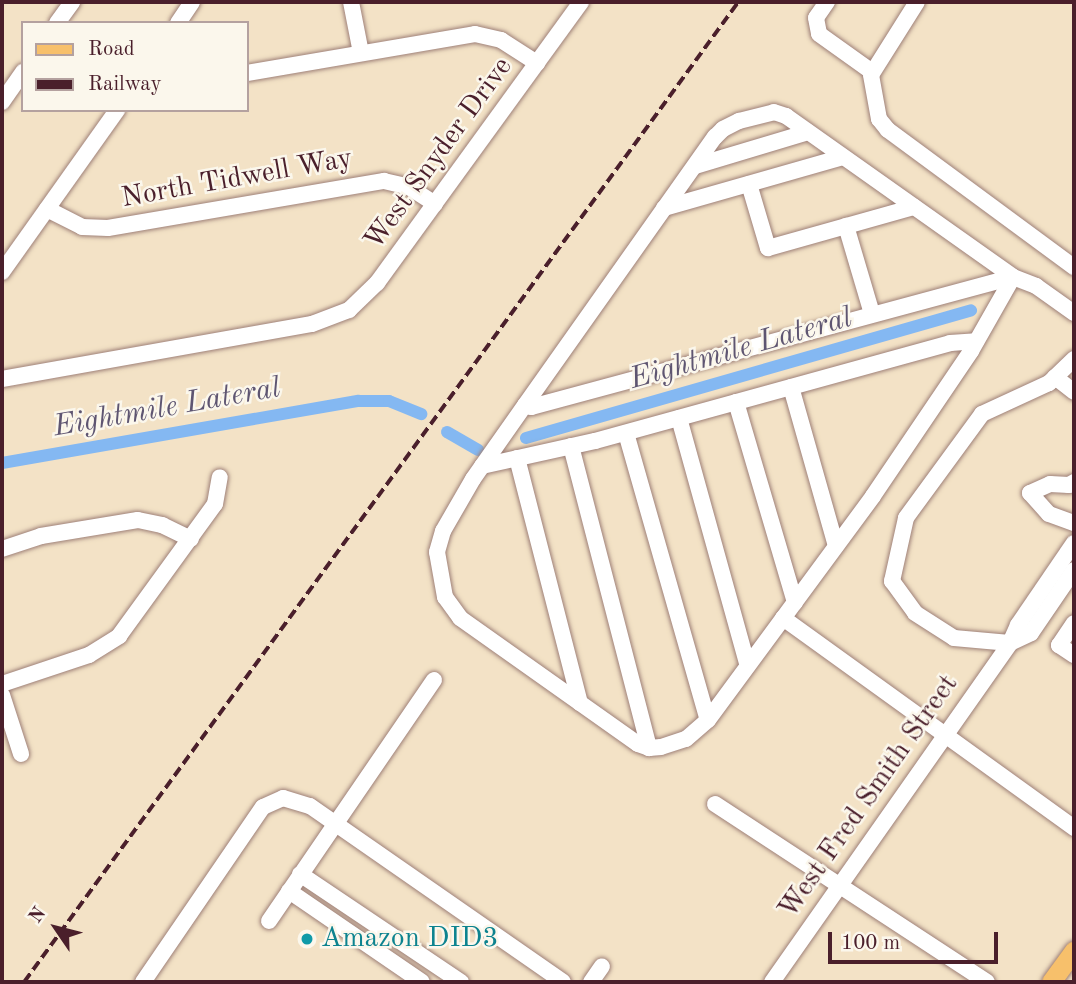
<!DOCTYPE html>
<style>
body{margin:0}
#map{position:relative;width:1076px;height:984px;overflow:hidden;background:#f3e2c6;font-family:"Old Standard TT",serif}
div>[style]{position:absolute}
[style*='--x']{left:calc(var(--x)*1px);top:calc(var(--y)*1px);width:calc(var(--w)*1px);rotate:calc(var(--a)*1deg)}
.canal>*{height:12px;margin:-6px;padding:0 6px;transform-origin:6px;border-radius:6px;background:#84b8f2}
.roads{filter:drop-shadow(0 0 2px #9e8078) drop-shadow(0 0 2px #9e8078)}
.minor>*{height:16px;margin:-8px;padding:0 8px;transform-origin:8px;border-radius:8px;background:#fff}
.major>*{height:19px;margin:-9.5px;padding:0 9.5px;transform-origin:9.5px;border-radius:9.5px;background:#f7c06b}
.rail>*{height:3.5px;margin-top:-1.75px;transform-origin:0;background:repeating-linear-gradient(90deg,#4a1f2b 0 10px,transparent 0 15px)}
.dots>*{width:19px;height:19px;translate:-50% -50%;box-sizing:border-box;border:4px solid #fbf7ec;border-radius:50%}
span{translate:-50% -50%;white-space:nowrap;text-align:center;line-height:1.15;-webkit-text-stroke:5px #fbf7ec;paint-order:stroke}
.street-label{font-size:28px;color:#4a1f2b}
.culture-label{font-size:28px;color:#0d838f}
.left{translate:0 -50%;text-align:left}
.water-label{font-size:30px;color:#5e5571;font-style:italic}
.frame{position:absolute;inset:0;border:4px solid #4a1f2b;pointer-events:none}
.legend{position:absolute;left:21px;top:21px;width:228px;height:91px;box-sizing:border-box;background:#fbf7ec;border:2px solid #b4a19f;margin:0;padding:9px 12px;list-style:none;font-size:21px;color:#4a1f2b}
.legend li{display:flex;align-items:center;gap:14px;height:35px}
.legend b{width:35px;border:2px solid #b4a19f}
.north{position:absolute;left:21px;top:893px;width:70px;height:70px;-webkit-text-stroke:5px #fbf7ec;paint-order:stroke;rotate:305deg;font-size:19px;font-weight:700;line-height:28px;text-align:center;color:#4a1f2b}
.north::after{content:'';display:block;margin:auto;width:24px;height:32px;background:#4a1f2b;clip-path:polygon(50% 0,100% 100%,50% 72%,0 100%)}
.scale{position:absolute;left:828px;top:932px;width:170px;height:32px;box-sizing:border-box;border:4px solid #4a1f2b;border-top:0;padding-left:9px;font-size:21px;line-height:24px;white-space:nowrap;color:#4a1f2b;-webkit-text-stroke:5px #fbf7ec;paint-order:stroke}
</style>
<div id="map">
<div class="canal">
<div style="--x:447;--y:432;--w:36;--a:30"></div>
<div style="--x:526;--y:438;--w:463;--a:-16"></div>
<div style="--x:2;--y:463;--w:362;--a:-9.9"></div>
<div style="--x:359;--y:401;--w:30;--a:0"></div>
<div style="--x:389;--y:401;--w:35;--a:22"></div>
</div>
<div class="roads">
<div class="minor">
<div style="--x:351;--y:2;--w:52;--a:78.9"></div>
<div style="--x:827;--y:2;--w:19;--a:125"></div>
<div style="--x:816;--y:18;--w:16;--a:79"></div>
<div style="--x:819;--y:34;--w:65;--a:35.6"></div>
<div style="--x:917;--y:2;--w:86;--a:122.2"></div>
<div style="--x:871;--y:75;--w:45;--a:79.7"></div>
<div style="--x:879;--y:119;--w:14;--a:51"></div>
<div style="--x:888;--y:130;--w:231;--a:36.4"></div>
<div style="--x:57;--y:23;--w:26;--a:-54"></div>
<div style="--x:178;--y:23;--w:25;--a:-56"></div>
<div style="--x:247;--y:73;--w:231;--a:-9.7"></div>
<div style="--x:475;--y:34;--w:27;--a:13"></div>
<div style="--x:501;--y:40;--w:43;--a:32.6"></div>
<div style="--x:2;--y:102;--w:37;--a:-55"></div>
<div style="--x:695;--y:166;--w:118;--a:-16.7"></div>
<div style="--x:749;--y:184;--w:67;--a:73.5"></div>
<div style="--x:768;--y:248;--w:152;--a:-15.7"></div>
<div style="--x:664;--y:208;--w:186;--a:-15.9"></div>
<div style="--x:47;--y:209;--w:39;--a:27"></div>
<div style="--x:82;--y:227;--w:26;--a:2"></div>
<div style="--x:108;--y:228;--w:280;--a:-9.7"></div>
<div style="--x:384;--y:181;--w:26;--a:13"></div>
<div style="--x:409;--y:187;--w:31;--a:33"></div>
<div style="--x:846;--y:226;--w:92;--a:73.5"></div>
<div style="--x:2;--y:272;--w:199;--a:-54.6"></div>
<div style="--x:1013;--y:277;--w:499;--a:164.9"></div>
<div style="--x:531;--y:407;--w:6;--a:-162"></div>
<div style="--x:525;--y:405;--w:329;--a:-54.7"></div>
<div style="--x:715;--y:137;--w:11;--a:-45"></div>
<div style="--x:723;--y:129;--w:18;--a:-27"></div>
<div style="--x:739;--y:121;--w:36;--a:-14"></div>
<div style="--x:774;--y:112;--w:13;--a:18"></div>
<div style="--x:786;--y:116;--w:278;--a:35.3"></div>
<div style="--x:1013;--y:277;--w:25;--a:21"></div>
<div style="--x:1036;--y:286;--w:47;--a:35.4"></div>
<div style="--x:1074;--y:359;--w:35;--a:136"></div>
<div style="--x:1049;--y:383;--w:74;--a:155.2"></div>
<div style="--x:982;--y:414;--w:129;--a:126.2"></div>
<div style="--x:906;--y:518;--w:65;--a:102.5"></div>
<div style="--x:892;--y:581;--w:39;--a:54"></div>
<div style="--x:915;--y:613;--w:46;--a:32.7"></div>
<div style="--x:954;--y:638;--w:56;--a:5.1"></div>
<div style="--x:1010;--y:643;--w:23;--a:-25"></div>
<div style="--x:1031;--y:633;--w:76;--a:-55.7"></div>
<div style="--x:1055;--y:377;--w:24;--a:38"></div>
<div style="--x:2;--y:379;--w:315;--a:-10.1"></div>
<div style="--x:312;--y:324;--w:40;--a:-21"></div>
<div style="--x:349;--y:310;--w:39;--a:-44"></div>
<div style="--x:377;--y:283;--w:347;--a:-54"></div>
<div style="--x:791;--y:387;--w:165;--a:74.2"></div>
<div style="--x:736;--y:402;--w:209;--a:73.6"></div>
<div style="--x:525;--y:405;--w:90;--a:125.1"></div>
<div style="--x:473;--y:479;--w:60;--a:120"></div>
<div style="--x:443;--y:531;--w:22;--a:106"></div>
<div style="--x:437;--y:552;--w:46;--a:79.9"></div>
<div style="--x:445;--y:597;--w:26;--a:54"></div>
<div style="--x:460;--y:618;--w:218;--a:35.3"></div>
<div style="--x:638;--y:744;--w:12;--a:20"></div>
<div style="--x:649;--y:748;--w:12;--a:-5"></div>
<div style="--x:661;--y:747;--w:26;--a:-18"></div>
<div style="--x:686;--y:739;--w:29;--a:-41"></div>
<div style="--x:708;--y:720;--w:278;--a:-53.6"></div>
<div style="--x:873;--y:496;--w:175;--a:-55.9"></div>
<div style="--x:971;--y:351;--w:85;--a:-60.4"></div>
<div style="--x:679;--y:418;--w:257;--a:74.5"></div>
<div style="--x:626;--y:433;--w:298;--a:74.1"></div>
<div style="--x:571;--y:446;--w:312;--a:75.5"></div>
<div style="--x:517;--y:458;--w:253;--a:75.6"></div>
<div style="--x:482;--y:466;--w:116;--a:-12.5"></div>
<div style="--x:595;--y:441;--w:368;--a:-15.4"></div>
<div style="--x:950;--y:343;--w:26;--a:-4"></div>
<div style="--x:1074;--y:482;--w:6;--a:149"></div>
<div style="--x:1069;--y:485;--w:19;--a:-177"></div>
<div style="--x:1050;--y:484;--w:22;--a:156"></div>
<div style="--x:1030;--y:493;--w:28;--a:48"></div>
<div style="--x:1049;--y:514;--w:27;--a:20"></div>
<div style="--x:2;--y:549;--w:41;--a:-18.4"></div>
<div style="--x:41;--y:536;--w:98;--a:-9.4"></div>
<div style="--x:138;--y:520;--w:25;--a:12"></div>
<div style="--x:162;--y:525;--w:32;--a:26"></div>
<div style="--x:783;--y:618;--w:359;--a:35.8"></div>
<div style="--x:1074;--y:623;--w:27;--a:124"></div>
<div style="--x:1059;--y:645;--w:18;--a:34"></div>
<div style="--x:2;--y:684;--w:92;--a:-18.4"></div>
<div style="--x:89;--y:655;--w:36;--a:-32"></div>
<div style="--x:119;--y:636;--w:163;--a:-54"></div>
<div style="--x:215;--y:504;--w:27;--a:-80"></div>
<div style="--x:2;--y:695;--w:62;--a:72.1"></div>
<div style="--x:715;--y:804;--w:325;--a:33.2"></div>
<div style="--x:300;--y:874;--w:194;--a:33.9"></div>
<div style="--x:289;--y:891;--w:161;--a:34.4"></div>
<div style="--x:269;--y:921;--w:292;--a:-55.6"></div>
<div style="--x:143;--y:982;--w:212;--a:-55.6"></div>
<div style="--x:263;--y:807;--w:22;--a:-24"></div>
<div style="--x:283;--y:798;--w:28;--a:17"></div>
<div style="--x:310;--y:806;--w:308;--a:34.8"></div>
<div style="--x:591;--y:982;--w:19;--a:-55"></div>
<div style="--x:772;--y:982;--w:414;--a:-54.9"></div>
<div style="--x:1010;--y:643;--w:20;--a:-66"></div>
<div style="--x:1018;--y:625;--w:99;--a:-55.7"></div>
</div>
<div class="major">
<div style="--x:1051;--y:982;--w:39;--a:-54"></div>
</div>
</div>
<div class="rail">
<div style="--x:24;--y:982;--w:1213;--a:-53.92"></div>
</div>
<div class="dots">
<div style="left:307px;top:939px;background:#0f9aa8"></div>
</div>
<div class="street-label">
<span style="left:439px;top:154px;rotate:-54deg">West Snyder Drive</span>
<span style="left:237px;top:179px;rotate:-10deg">North Tidwell Way</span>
<span style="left:869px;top:797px;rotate:-55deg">West Fred Smith Street</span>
</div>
<div class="culture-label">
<span class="left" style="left:321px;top:939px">Amazon DID3</span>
</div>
<div class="water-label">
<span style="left:741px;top:349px;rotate:-16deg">Eightmile Lateral</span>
<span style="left:167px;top:408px;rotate:-10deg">Eightmile Lateral</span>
</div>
<div class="frame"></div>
<ul class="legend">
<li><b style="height:9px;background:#f7c06b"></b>Road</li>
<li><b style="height:9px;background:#4a1f2b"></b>Railway</li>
</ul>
<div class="north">N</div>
<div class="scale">100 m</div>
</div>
